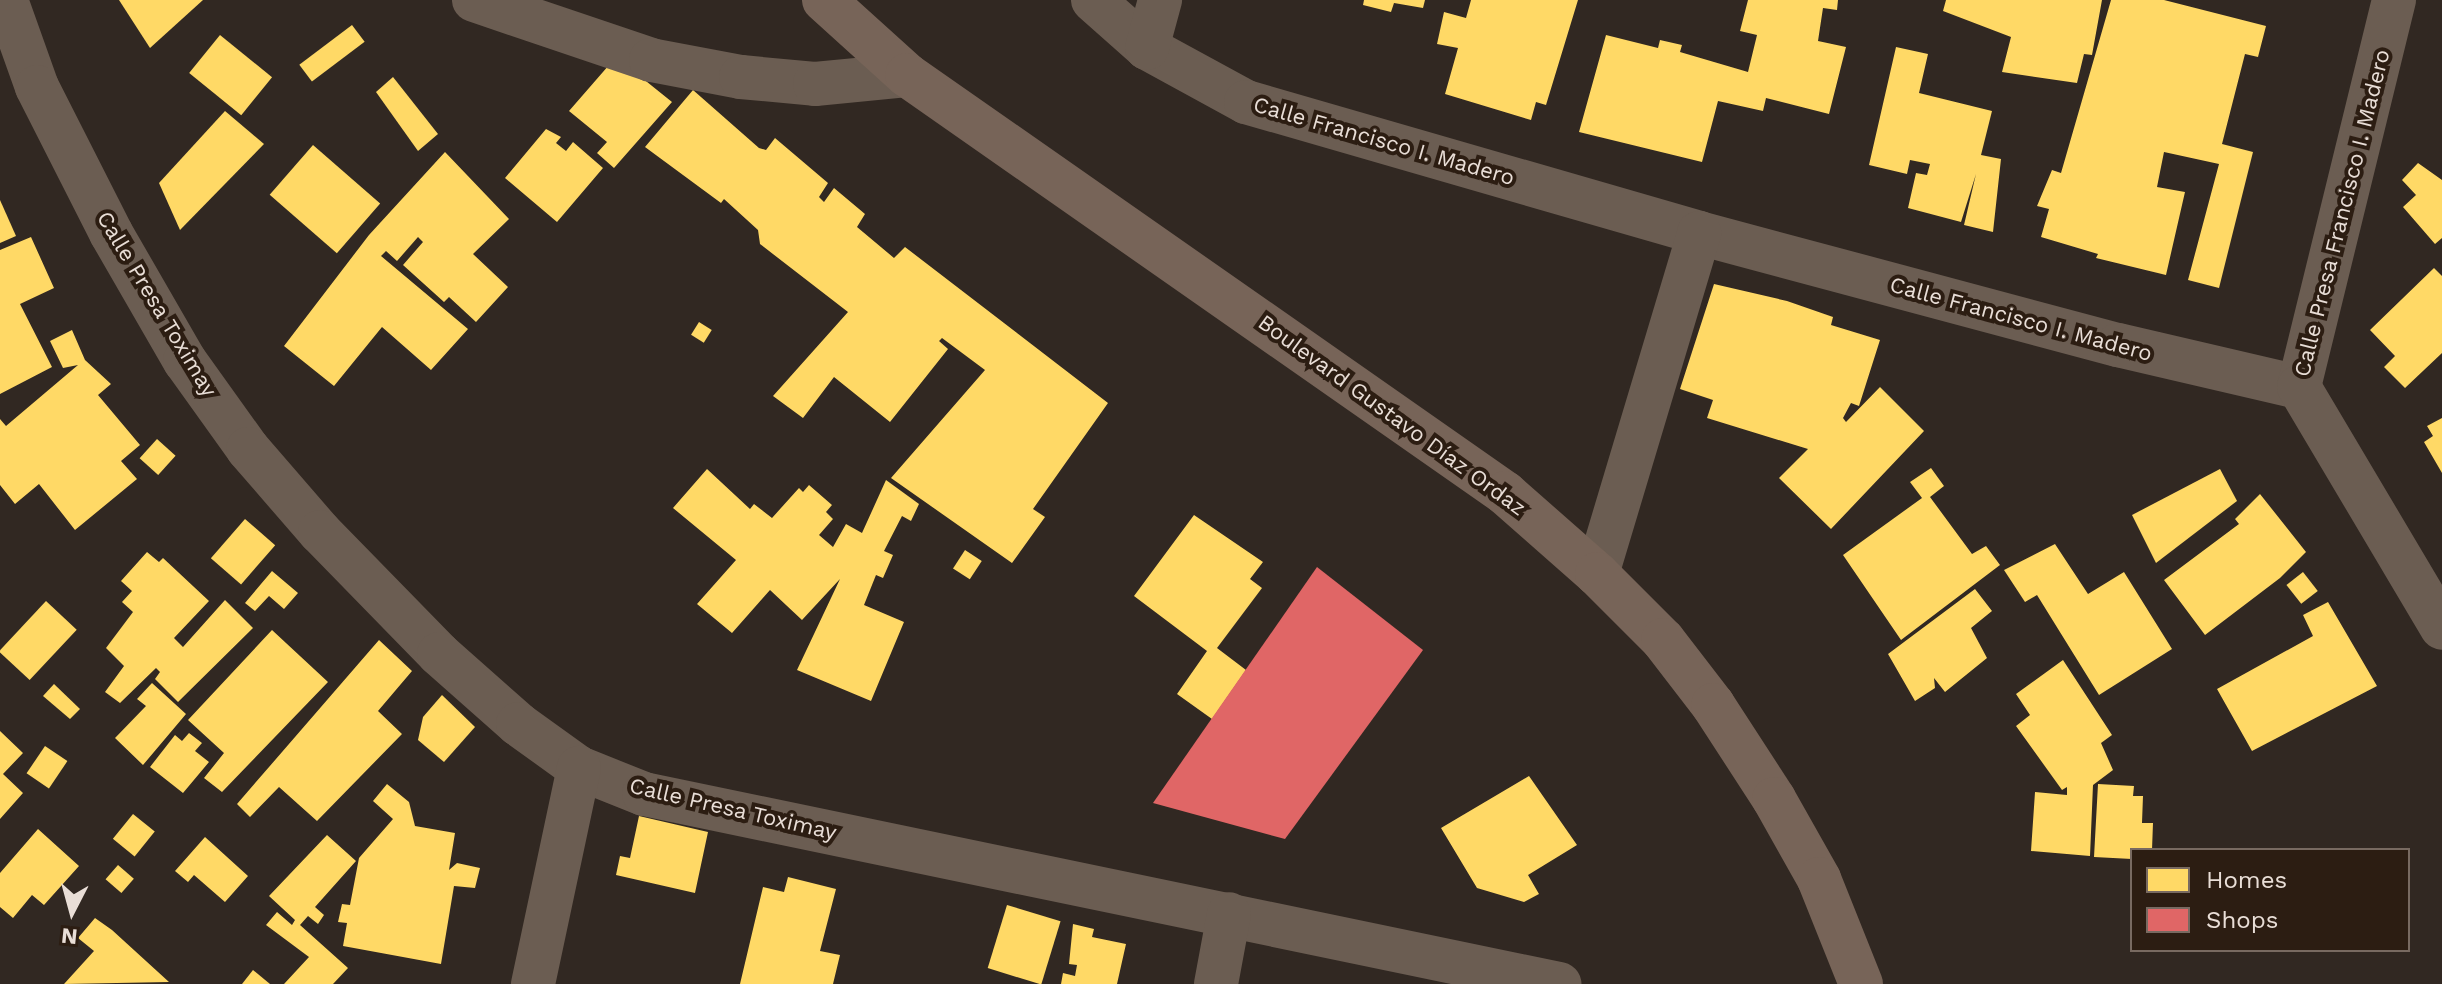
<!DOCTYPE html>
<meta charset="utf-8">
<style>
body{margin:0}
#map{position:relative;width:2442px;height:984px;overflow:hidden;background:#312822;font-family:"Work Sans",sans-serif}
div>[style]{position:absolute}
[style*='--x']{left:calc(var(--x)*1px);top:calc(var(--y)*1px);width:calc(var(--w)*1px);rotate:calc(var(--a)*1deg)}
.homes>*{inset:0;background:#ffd966;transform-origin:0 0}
.shops>*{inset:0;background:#e06666}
.minor>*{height:44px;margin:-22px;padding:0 22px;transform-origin:22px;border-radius:22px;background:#6b5d52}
.major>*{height:44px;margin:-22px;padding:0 22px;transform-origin:22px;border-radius:22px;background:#776458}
span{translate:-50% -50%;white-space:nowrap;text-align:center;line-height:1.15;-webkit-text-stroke:8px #2c1d12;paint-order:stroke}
.street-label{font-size:22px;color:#e9ded7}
.legend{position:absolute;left:2130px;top:848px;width:280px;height:104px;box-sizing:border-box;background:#2c1d12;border:2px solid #786a61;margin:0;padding:10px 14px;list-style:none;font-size:24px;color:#e9ded7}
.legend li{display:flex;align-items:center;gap:16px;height:40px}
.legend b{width:40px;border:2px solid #786a61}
.north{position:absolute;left:32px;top:872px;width:80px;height:80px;-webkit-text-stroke:6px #2c1d12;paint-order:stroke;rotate:186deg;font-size:22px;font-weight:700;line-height:32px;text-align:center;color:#e9ded7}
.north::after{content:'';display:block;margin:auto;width:28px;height:36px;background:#e9ded7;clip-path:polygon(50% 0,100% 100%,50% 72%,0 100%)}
</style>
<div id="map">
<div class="homes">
<div style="clip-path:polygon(119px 0,203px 0,150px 48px)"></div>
<div style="clip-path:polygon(1364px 0,1425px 0,1423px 8px,1394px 3px,1391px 12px,1363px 5px)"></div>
<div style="clip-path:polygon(1471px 0,1578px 0,1546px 105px,1536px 102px,1531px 120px,1445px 94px,1458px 48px,1437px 44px,1444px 12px,1466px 18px)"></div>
<div style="clip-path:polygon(1748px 0,1838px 0,1837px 10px,1823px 8px,1818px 41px,1846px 47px,1829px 114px,1766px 98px,1763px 111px,1718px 101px,1702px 162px,1579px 132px,1606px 35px,1658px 48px,1660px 40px,1682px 45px,1680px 52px,1748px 72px,1757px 35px,1740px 31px)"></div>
<div style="clip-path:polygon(1946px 0,2102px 0,2092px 55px,2084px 54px,2077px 83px,2002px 72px,2011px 37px,1943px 11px)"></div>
<div style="clip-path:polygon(2111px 0,2164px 0,2266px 26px,2258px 57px,2245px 54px,2222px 144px,2253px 152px,2219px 288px,2188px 280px,2219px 164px,2164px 152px,2157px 187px,2185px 192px,2166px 275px,2096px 258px,2098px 254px,2041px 237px,2049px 209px,2037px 206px,2052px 170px,2061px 173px)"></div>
<div style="left:352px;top:25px;width:21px;height:66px;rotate:53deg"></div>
<div style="left:220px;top:35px;width:67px;height:49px;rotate:39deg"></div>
<div style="clip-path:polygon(1896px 47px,1928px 54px,1919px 93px,1992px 111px,1981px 155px,2001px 159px,1993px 232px,1964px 225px,1976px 174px,1961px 222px,1908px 208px,1916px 173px,1927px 175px,1930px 164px,1910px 160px,1907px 174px,1869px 165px)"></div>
<div style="clip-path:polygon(616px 57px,672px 102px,614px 168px,597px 153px,607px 142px,569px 111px)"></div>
<div style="clip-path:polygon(393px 77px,438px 134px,418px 151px,376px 92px)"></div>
<div style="clip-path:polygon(693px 90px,759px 148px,766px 150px,775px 138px,828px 183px,819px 197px,824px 202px,834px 188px,865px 214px,857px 227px,894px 258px,905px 247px,1108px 403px,1033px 509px,1045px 517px,1012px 563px,891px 478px,985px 370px,942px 338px,939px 341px,948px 349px,890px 422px,834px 377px,803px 418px,773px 396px,848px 312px,760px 244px,758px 230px,724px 199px,721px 203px,645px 147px)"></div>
<div style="clip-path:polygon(225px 111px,264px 144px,180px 230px,159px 183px)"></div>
<div style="clip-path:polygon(546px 129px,561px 137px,556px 143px,566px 151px,573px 142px,603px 168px,557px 222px,505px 178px)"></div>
<div style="left:313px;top:145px;width:89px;height:66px;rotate:41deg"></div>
<div style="clip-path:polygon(445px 152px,509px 219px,473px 254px,508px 287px,476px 322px,449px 297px,444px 302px,403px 265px,423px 242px,418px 237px,397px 261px,386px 251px,381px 256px,468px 329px,431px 370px,382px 327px,334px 386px,284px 346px,369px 235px)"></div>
<div style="clip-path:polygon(2418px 163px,2442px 180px,2442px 238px,2435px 244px,2403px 207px,2416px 195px,2402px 180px)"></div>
<div style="clip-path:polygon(0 200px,16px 236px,0 243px)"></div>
<div style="clip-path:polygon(31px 237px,54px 288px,20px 304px,52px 367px,0 394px,0 250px)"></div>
<div style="clip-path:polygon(2434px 268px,2442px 276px,2442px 353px,2405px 388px,2384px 367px,2395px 356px,2370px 330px)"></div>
<div style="clip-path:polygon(1714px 284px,1787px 301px,1833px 317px,1831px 325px,1880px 340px,1859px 406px,1851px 403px,1843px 418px,1846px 422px,1880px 387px,1924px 431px,1831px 529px,1779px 478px,1808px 449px,1707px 418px,1713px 400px,1680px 389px)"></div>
<div style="left:699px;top:322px;width:15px;height:15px;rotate:32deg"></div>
<div style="clip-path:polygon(72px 330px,85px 360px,111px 384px,98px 395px,140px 445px,121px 461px,137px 479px,75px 530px,39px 484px,15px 504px,0 485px,0 419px,6px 426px,78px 365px,63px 368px,50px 341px)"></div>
<div style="clip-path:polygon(2442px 418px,2442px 473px,2424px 442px,2433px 436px,2427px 426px)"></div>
<div style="left:157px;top:439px;width:25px;height:26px;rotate:42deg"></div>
<div style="clip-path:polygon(1931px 468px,1944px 486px,1930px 497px,1972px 554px,1986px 546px,2000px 565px,1901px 640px,1843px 555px,1922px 498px,1910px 482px)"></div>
<div style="clip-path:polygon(707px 469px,750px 509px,754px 504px,772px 518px,799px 488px,803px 492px,809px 485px,832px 505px,826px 512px,833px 519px,819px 535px,833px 547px,846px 524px,862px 533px,886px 480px,919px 504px,911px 521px,902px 516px,884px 551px,893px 555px,883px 578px,876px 575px,864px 605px,904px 622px,871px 701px,797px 670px,840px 579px,802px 620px,770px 590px,732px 633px,697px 604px,736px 560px,673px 508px)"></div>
<div style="clip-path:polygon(2220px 469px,2237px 501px,2156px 563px,2132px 515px)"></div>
<div style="clip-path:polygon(2260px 494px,2306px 552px,2280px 578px,2205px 635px,2164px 580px,2239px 524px,2235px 519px)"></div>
<div style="clip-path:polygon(1194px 515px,1263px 562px,1250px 579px,1262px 588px,1217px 648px,1246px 670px,1212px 719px,1177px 694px,1207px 651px,1134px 596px)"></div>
<div style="left:245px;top:519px;width:40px;height:52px;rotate:41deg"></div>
<div style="clip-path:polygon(2055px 544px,2088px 594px,2124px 572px,2172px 649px,2099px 695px,2037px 595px,2025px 602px,2004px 570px)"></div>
<div style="left:965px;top:550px;width:20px;height:22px;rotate:33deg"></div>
<div style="clip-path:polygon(147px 552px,159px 562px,163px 558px,209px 601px,174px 638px,183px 647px,225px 600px,253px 628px,178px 702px,155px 679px,160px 672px,156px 668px,120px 703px,105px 692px,124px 666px,106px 648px,133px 612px,122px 602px,132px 591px,121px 581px)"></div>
<div style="clip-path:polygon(272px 571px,298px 593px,284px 609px,269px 596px,255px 611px,245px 603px)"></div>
<div style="left:2303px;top:572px;width:24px;height:21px;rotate:52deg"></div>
<div style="clip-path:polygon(1975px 589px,1992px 611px,1971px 628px,1987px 658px,1945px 692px,1934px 678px,1935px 688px,1915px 701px,1888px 654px)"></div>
<div style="left:46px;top:601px;width:42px;height:69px;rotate:43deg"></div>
<div style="clip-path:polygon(2328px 602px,2377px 686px,2252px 751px,2217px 689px,2313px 636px,2303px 615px)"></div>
<div style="clip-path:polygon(272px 630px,328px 682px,222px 792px,204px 778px,224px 753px,188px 720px)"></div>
<div style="clip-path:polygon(379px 640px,412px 671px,378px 711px,402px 734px,317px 821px,279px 787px,250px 817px,237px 804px)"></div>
<div style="clip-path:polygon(2063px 660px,2112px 735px,2101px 743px,2113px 770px,2093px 785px,2090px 856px,2031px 851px,2035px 792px,2067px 795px,2067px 787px,2062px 790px,2016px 726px,2030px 715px,2016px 694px)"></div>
<div style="clip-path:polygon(152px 683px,186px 714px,143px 765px,115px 738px,146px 706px,137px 699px)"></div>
<div style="clip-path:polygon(54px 684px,80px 709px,70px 719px,43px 696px)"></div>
<div style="clip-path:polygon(442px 695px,475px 727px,444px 762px,418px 740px,423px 717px)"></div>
<div style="clip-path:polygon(0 731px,23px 753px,3px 774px,23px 793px,0 819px)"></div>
<div style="clip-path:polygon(189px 733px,202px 743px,195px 751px,209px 762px,183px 793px,150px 767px,175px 735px,182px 741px)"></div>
<div style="left:45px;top:746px;width:27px;height:33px;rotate:34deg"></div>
<div style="clip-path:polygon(1529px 776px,1577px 845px,1528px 875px,1539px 894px,1524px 902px,1477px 888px,1441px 828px)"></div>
<div style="clip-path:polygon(387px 784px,409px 802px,415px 826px,455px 833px,449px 870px,457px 863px,480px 868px,475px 888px,454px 886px,441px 964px,343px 946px,347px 923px,338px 922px,342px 904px,350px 905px,359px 858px,393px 819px,373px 801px)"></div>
<div style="clip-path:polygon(2098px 784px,2134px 786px,2133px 796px,2143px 796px,2142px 823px,2153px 823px,2152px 850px,2132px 850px,2132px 859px,2094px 857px)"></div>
<div style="left:133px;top:814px;width:28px;height:32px;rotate:39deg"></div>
<div style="clip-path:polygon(639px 816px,708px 832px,695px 893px,616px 875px,620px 856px,630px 858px)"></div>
<div style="clip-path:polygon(38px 829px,79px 866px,44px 905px,32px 895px,13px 918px,0 907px,0 873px)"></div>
<div style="clip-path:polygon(327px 835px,356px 861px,315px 907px,324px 915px,318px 924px,308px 916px,300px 925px,348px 968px,333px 984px,284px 984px,309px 957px,266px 925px,277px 912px,292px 925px,295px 920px,269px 896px)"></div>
<div style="clip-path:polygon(205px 837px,248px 876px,225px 902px,194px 875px,188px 882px,175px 871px)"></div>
<div style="left:118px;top:865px;width:21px;height:19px;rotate:41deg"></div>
<div style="clip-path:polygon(788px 877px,836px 889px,820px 951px,840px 955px,833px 984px,740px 984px,763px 887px,784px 892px)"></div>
<div style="left:1007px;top:905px;width:56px;height:66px;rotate:17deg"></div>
<div style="clip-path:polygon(95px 918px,112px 930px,169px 982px,64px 984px,94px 951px,78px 938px)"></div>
<div style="clip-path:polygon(1073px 924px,1094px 929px,1092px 937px,1126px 944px,1117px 984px,1061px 984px,1063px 973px,1075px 976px,1077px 965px,1069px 964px)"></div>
<div style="clip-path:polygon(253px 970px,270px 984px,242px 984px)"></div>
</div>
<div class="shops">
<div style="clip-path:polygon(1317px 567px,1423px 650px,1285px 839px,1153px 803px)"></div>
</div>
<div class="minor">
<div style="--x:6;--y:0;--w:92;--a:70.4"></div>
<div style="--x:37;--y:87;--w:164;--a:63.1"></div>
<div style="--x:111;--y:233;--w:148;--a:60"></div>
<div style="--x:185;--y:361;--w:108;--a:54.4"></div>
<div style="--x:248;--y:449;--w:110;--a:49.1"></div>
<div style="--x:320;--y:532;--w:170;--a:45.7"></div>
<div style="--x:439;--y:654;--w:106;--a:41.5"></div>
<div style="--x:518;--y:724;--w:75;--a:35.8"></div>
<div style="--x:579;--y:768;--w:70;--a:21.8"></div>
<div style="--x:644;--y:794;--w:935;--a:11.73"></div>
<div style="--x:474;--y:0;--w:187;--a:18.7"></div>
<div style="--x:651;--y:60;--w:92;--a:10.7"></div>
<div style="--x:741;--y:77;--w:74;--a:5.4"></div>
<div style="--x:815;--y:84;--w:92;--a:-5.6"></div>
<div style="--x:1093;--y:0;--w:72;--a:41.6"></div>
<div style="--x:1147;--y:48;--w:113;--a:28.6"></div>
<div style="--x:1246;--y:102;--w:472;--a:16.1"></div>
<div style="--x:1699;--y:233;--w:434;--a:15"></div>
<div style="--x:2118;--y:345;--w:186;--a:13.1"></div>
<div style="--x:2394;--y:0;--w:398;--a:103.8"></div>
<div style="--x:2299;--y:387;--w:280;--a:59.3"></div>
<div style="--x:1147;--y:48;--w:50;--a:-74.8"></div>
<div style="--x:1597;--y:574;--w:356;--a:-73.3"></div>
<div style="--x:533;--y:984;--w:221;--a:-78"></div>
<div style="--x:1216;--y:984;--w:71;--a:-79.5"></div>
</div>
<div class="major">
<div style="--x:824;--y:0;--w:112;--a:42.1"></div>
<div style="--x:907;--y:75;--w:730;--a:34.95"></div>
<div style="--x:1505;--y:493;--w:123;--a:41.4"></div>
<div style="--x:1597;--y:574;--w:93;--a:45"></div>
<div style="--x:1663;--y:640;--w:82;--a:52.4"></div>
<div style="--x:1713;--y:705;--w:112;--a:57"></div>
<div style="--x:1774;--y:799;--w:92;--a:60.6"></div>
<div style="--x:1819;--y:879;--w:113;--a:68.2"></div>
</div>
<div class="street-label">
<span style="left:1384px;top:141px;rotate:16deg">Calle Francisco I. Madero</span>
<span style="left:2342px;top:213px;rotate:-76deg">Calle Presa Francisco I. Madero</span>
<span style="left:157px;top:304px;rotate:59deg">Calle Presa Toximay</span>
<span style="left:2021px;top:319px;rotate:15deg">Calle Francisco I. Madero</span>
<span style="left:1392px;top:415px;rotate:36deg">Boulevard Gustavo Díaz Ordaz</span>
<span style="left:733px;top:809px;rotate:13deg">Calle Presa Toximay</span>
</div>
<ul class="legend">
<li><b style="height:22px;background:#ffd966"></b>Homes</li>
<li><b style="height:22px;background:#e06666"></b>Shops</li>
</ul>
<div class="north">N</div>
</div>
